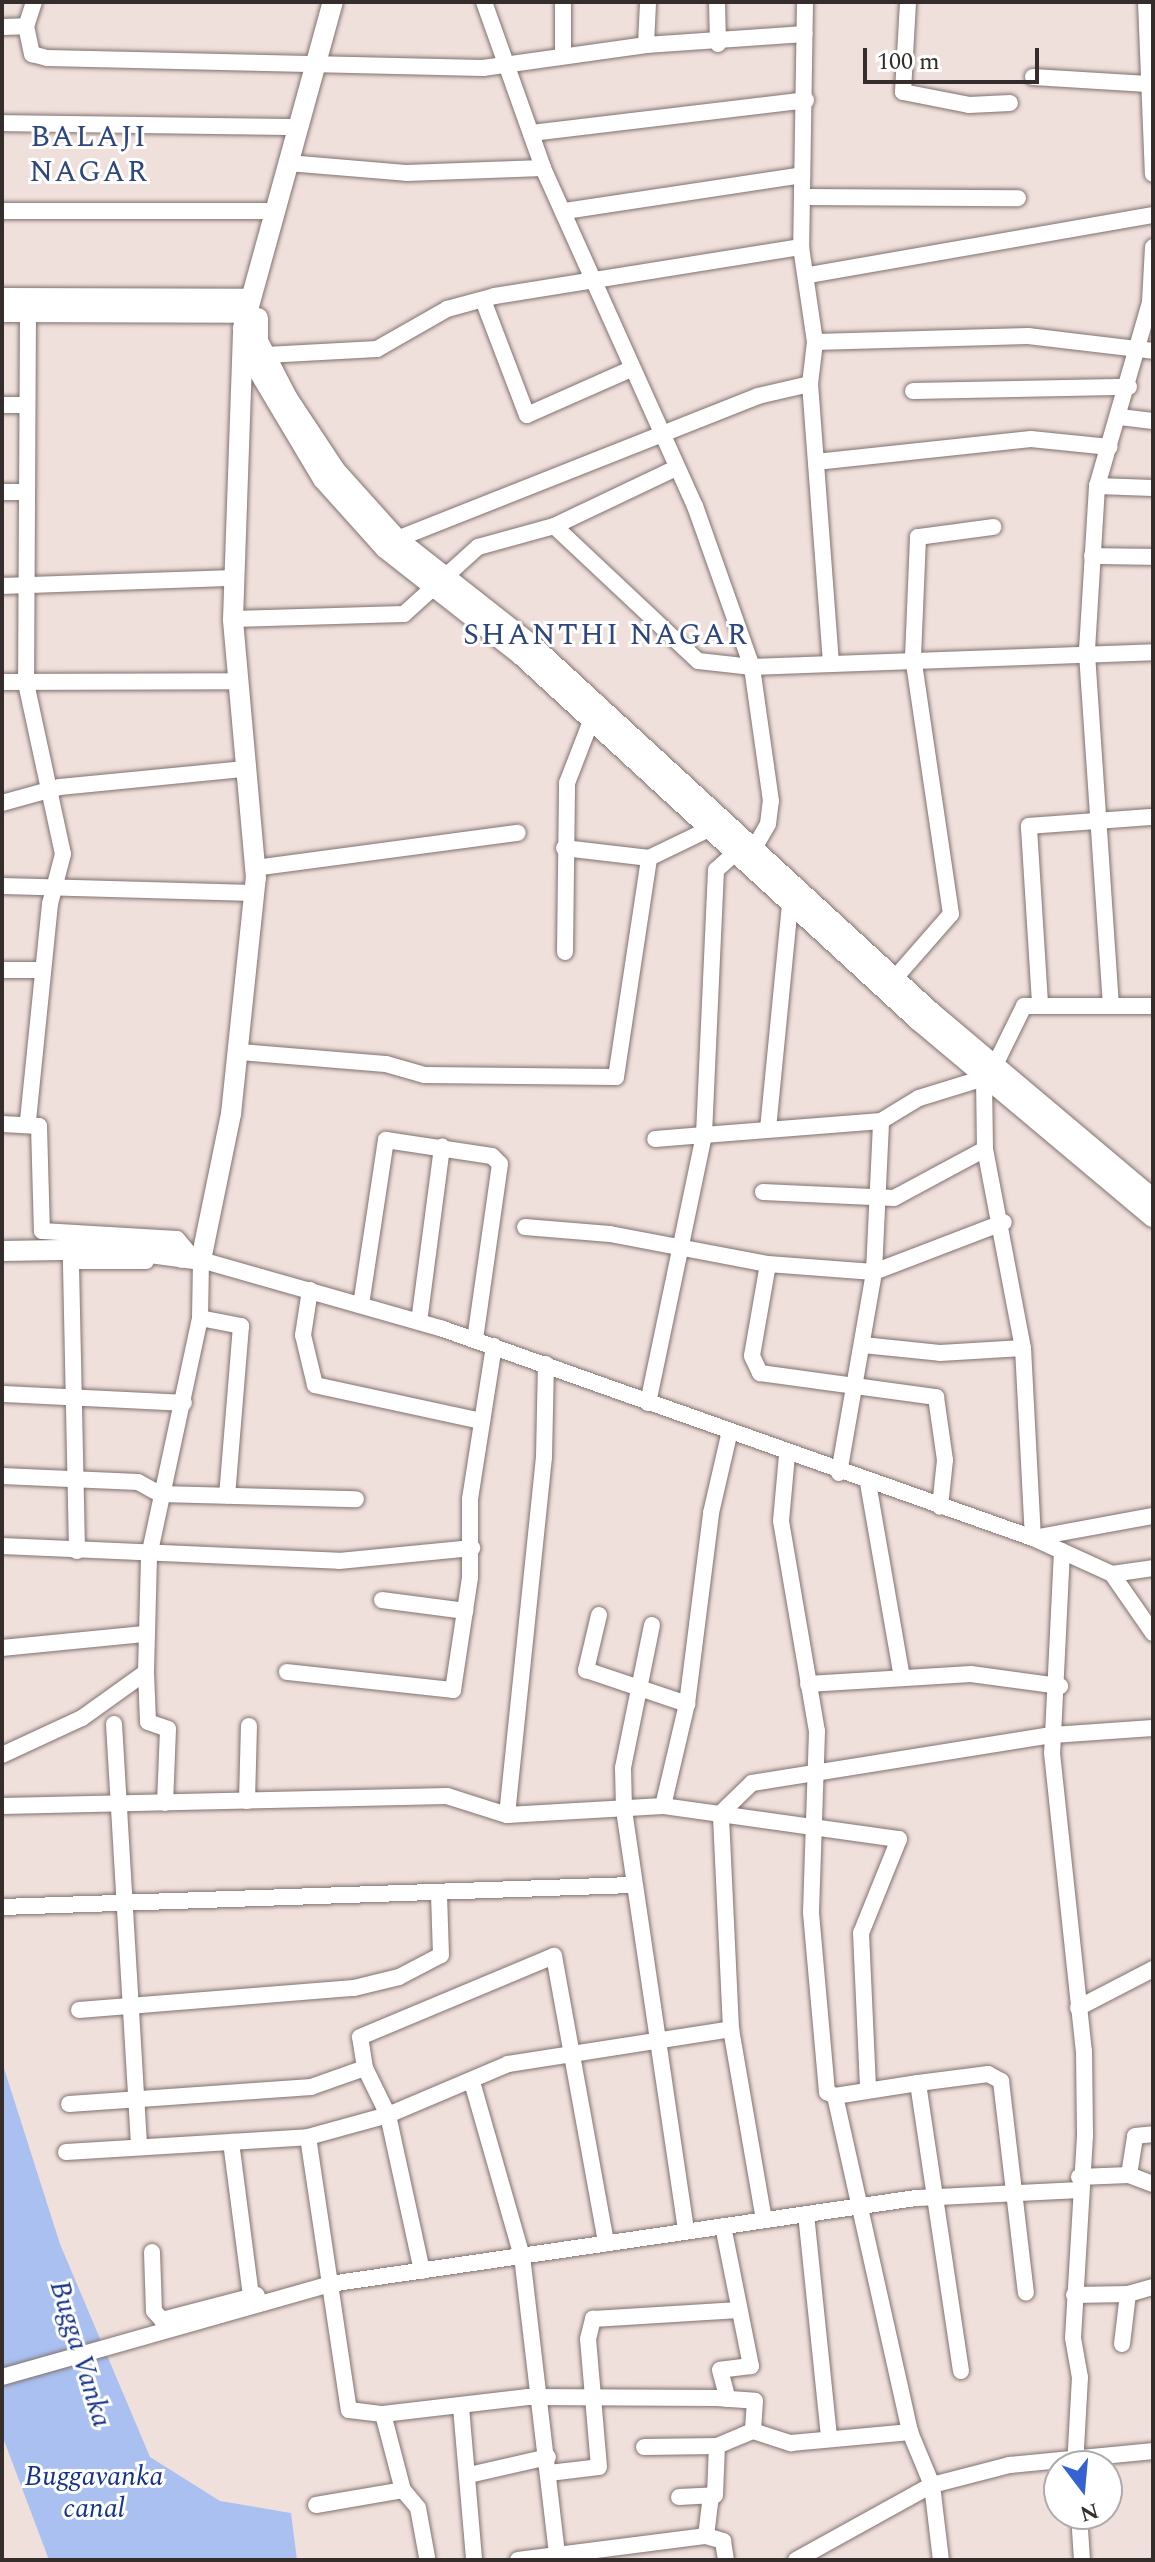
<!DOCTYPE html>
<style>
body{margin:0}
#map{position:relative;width:1155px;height:2562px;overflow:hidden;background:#f0e0dc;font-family:Spectral,serif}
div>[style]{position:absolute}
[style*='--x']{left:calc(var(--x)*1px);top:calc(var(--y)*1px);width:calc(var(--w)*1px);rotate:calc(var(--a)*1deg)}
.water>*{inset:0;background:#a9c0f0}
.roads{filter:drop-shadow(0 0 2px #80726f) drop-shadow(0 0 2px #80726f)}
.minor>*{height:16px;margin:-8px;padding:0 8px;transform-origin:8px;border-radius:8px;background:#fff}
.major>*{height:20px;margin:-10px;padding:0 10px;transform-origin:10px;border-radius:10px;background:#fff}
span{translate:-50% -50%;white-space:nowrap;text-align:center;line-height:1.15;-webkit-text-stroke:6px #fff;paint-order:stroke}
.water-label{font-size:28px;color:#13328a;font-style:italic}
.quarter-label{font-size:30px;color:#2d467f;letter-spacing:2px}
.frame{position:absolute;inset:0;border:4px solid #342d2c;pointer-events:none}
.north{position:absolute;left:1043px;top:2450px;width:80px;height:80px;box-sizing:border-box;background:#fff;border:2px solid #aeabab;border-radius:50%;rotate:164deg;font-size:22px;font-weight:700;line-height:32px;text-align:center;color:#342d2c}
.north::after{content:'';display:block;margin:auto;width:28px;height:36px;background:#3561d1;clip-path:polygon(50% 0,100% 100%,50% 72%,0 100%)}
.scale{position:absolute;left:863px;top:48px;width:176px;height:36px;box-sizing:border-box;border:4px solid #342d2c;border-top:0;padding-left:10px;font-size:24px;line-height:28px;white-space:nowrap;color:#342d2c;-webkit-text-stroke:6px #fff;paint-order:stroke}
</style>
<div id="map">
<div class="water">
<div style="clip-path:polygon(2px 2062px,60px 2244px,150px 2457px,220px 2501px,291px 2513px,297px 2560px,49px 2560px,2px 2435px)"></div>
</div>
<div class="roads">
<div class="minor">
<div style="--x:34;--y:2;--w:25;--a:108"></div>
<div style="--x:26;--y:26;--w:29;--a:78"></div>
<div style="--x:32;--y:54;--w:16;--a:15"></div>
<div style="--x:47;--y:58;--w:436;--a:1.3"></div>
<div style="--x:483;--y:68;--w:165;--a:-8"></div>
<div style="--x:646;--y:45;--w:159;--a:-4"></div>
<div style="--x:484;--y:2;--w:176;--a:70.4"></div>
<div style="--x:543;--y:168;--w:371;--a:65.8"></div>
<div style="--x:695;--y:506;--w:171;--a:70.5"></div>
<div style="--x:752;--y:667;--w:54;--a:-173.7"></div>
<div style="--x:698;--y:661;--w:197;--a:-136.8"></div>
<div style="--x:563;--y:2;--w:53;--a:90"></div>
<div style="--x:717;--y:2;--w:42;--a:88.6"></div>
<div style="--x:805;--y:2;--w:245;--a:90.9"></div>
<div style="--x:801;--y:247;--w:96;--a:81.6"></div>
<div style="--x:908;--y:2;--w:90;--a:93.2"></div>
<div style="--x:903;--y:92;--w:67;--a:11.1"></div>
<div style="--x:969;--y:105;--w:41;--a:-2.8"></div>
<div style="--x:1146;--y:2;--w:172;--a:87.7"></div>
<div style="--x:2;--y:27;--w:24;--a:-2"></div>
<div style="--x:646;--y:45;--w:43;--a:-87.3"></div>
<div style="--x:1033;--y:77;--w:115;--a:3.5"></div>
<div style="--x:2;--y:123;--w:296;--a:0.8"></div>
<div style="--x:531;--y:133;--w:277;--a:-6.8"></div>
<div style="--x:288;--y:163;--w:118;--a:4.8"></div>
<div style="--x:406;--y:173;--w:137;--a:-2.1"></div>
<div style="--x:802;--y:197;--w:216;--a:0.3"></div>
<div style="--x:2;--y:211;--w:273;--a:0"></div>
<div style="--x:565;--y:211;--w:240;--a:-8.6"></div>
<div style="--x:809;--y:275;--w:349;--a:-9.9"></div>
<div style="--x:483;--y:300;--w:123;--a:69.1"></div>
<div style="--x:527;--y:415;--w:114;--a:-23.9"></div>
<div style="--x:28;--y:312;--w:371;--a:90.3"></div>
<div style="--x:26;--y:683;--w:175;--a:77.8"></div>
<div style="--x:63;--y:854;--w:52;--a:104.6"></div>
<div style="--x:50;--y:904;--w:218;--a:95.8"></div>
<div style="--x:266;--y:355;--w:111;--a:-3.1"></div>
<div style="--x:377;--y:349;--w:81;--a:-29.7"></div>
<div style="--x:447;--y:309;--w:50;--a:-15.2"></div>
<div style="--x:495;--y:296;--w:310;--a:-9.1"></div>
<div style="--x:913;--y:391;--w:216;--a:-1.1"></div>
<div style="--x:2;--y:405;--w:24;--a:0"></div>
<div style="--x:1120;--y:417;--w:33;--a:7"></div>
<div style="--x:816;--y:462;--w:216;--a:-6.1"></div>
<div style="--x:1031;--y:439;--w:79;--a:5.8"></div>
<div style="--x:1097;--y:486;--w:56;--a:2"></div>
<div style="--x:2;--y:492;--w:22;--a:0"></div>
<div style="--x:397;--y:539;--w:388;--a:-21.6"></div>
<div style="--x:758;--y:396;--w:53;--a:-13"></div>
<div style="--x:1092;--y:556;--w:61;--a:0.9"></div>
<div style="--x:2;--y:586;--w:232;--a:-2"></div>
<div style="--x:233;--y:619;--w:171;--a:-1.7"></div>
<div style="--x:404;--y:614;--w:100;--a:-42.2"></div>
<div style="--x:478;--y:547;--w:79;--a:-15.4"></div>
<div style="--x:554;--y:526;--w:133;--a:-25.4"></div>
<div style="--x:831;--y:663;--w:280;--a:-94.3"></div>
<div style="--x:810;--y:384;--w:42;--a:-83.2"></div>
<div style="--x:815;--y:342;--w:213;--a:-1.6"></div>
<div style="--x:1028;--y:336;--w:126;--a:6.8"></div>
<div style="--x:2;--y:682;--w:235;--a:-0.2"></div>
<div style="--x:2;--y:803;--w:60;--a:-15.4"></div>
<div style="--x:60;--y:787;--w:183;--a:-5.6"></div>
<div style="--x:564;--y:848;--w:86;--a:6.7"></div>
<div style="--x:649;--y:858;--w:67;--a:-25.8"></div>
<div style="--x:735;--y:853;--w:25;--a:138"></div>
<div style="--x:716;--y:870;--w:265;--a:92.6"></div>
<div style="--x:704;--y:1135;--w:178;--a:-4.5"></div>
<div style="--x:881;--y:1121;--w:44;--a:-31.2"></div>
<div style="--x:919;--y:1098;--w:68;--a:-17.1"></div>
<div style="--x:984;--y:1078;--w:71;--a:89.2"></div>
<div style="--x:985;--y:1149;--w:203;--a:79.2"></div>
<div style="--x:1023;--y:1348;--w:190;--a:87"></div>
<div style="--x:1033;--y:1538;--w:122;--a:-10.4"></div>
<div style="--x:749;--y:857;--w:38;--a:-60"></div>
<div style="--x:768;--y:824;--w:23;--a:-83"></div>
<div style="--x:771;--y:801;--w:135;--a:-98.1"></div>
<div style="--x:752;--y:667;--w:401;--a:-2.1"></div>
<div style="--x:254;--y:868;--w:266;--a:-7.6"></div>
<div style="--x:2;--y:886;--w:253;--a:1.6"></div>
<div style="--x:565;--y:952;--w:169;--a:-89.3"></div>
<div style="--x:567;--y:783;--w:66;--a:-68.8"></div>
<div style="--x:2;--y:970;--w:39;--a:0"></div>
<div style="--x:895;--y:978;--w:85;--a:-48.8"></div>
<div style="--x:951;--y:914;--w:260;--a:-98.4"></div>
<div style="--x:913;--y:657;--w:120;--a:-87.6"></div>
<div style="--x:918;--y:537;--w:76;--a:-7.6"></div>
<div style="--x:1040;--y:1003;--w:177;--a:-93.6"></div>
<div style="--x:1029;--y:826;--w:124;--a:-4.2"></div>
<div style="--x:1111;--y:1006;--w:357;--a:-93.9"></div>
<div style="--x:1087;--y:650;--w:164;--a:-86.5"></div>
<div style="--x:1097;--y:486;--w:191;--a:-73.9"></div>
<div style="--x:1150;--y:302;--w:55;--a:-86.9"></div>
<div style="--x:240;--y:1052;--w:146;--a:4.7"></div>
<div style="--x:386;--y:1064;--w:40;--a:16"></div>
<div style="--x:424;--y:1075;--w:192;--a:0.6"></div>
<div style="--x:616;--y:1077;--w:221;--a:-81.4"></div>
<div style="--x:991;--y:1073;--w:75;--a:-63.8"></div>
<div style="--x:1024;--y:1006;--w:129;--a:0"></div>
<div style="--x:2;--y:1124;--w:37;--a:3"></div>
<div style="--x:39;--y:1126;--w:105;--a:88.4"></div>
<div style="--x:42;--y:1231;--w:135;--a:3.4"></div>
<div style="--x:177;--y:1239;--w:23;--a:50"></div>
<div style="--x:192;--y:1257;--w:11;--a:165"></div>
<div style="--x:768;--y:1129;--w:225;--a:-84.4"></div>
<div style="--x:763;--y:1192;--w:131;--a:2.6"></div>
<div style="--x:894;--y:1198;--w:103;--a:-28.3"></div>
<div style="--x:525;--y:1227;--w:85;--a:4.7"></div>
<div style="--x:610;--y:1234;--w:161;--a:10.8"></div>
<div style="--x:768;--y:1264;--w:106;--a:4.3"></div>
<div style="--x:874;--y:1272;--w:139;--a:-21"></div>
<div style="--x:768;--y:1264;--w:93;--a:99.9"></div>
<div style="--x:752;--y:1356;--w:19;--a:65"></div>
<div style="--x:760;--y:1373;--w:178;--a:7.8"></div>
<div style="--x:936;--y:1397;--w:64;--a:81.9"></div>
<div style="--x:945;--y:1460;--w:47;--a:96.1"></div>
<div style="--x:310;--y:1290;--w:46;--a:98.8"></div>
<div style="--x:303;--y:1335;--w:51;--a:76.5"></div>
<div style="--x:315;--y:1385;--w:171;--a:12.2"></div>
<div style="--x:361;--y:1305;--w:167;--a:-81.4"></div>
<div style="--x:386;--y:1140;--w:107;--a:8.6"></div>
<div style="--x:492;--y:1156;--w:11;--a:45"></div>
<div style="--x:500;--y:1164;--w:178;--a:98.1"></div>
<div style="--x:200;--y:1318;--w:42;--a:11"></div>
<div style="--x:241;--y:1326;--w:170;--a:94.7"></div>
<div style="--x:419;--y:1322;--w:177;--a:-82.5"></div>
<div style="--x:863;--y:1345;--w:77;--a:5.9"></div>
<div style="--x:940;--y:1353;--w:83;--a:-3.4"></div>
<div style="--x:2;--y:1394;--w:182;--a:2.8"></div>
<div style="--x:648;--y:1403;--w:274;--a:-78.2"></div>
<div style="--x:704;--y:1135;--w:49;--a:175.3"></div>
<div style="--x:787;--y:1455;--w:66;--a:95.2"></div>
<div style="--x:781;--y:1521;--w:213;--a:80.3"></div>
<div style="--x:817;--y:1731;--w:182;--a:91.9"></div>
<div style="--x:811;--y:1913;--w:180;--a:84.9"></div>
<div style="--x:827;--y:2092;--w:9;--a:27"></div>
<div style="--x:835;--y:2096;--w:344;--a:77.4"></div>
<div style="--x:910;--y:2432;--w:57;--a:67.5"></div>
<div style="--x:932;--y:2485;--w:76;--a:83.2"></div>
<div style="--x:839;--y:1473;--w:204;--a:-80.1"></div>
<div style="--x:874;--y:1272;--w:151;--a:-87.3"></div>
<div style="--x:2;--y:1476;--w:136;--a:2.5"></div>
<div style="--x:138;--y:1482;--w:25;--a:29"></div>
<div style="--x:160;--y:1494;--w:196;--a:1.5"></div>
<div style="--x:868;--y:1483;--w:197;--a:80.1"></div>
<div style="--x:2;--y:1546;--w:337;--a:2.5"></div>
<div style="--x:339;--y:1561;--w:134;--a:-5.6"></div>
<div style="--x:77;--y:1551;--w:290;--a:-91.2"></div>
<div style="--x:71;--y:1261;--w:75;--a:0"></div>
<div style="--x:1062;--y:1551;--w:202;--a:92.8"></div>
<div style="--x:1052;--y:1753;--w:300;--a:83.9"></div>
<div style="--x:1084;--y:2051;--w:85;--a:89.3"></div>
<div style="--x:1085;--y:2136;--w:202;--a:93.4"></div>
<div style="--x:1073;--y:2338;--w:40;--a:80"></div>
<div style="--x:1080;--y:2377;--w:89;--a:93.2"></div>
<div style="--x:1112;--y:1574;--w:41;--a:-8.3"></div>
<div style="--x:382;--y:1600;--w:84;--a:7.5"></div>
<div style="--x:599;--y:1615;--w:57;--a:103.3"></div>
<div style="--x:586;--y:1670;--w:107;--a:18.6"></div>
<div style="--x:652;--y:1625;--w:146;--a:101.5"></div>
<div style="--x:623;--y:1768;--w:42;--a:88.6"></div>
<div style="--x:624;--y:1810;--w:426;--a:81.6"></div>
<div style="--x:2;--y:1648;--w:145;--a:-5.6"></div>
<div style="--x:146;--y:1672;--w:116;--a:-88.5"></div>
<div style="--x:149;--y:1556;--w:243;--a:-77.9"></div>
<div style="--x:200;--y:1318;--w:58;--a:-89"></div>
<div style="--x:201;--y:1260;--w:252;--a:15.9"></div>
<div style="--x:443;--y:1329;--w:626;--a:19.51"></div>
<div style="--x:1033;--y:1538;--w:87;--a:24.5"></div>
<div style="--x:1112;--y:1574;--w:72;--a:55.2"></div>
<div style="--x:287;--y:1672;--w:167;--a:6.2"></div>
<div style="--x:453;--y:1690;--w:114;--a:-81.4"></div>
<div style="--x:470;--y:1577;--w:78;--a:-90"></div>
<div style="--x:470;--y:1499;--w:155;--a:-81.1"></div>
<div style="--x:808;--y:1684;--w:163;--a:-3.5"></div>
<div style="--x:971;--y:1674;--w:90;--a:7.7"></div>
<div style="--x:114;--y:1724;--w:423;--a:86.6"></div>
<div style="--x:2;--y:1755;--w:88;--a:-24.8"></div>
<div style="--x:82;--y:1718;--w:79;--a:-35.7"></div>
<div style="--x:146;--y:1672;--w:50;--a:87.7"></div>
<div style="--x:148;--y:1722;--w:21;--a:19"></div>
<div style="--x:168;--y:1729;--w:74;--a:92.3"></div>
<div style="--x:247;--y:1801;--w:75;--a:-88.5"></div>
<div style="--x:2;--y:1806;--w:445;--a:-1.3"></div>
<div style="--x:447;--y:1796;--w:63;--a:17.6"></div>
<div style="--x:507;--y:1815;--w:156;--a:-3.3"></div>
<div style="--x:663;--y:1806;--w:238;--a:8"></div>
<div style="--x:899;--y:1839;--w:101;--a:112"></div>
<div style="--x:861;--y:1933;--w:156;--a:87.4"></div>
<div style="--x:663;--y:1806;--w:105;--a:-76.8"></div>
<div style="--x:687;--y:1704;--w:193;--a:-82.8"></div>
<div style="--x:711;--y:1513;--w:80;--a:-77"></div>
<div style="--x:507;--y:1815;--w:360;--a:-84.1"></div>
<div style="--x:544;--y:1457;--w:93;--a:-88.8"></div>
<div style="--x:2;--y:1907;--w:631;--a:-2"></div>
<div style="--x:1078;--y:2008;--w:85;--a:-27.5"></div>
<div style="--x:79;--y:2010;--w:276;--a:-4.6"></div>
<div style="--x:354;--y:1988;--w:46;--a:-13.7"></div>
<div style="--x:399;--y:1977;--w:47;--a:-27.6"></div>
<div style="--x:441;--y:1955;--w:61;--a:-91.9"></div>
<div style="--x:472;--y:2082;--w:181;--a:74"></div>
<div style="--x:522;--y:2256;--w:301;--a:83.3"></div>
<div style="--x:835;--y:2096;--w:84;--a:-8.9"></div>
<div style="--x:69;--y:2104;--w:243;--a:-4"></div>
<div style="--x:311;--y:2087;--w:57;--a:-19.4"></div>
<div style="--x:308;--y:2137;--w:276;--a:81.5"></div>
<div style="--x:349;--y:2410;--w:34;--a:7"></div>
<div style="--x:383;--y:2414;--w:146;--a:-6.7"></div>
<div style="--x:528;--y:2397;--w:188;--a:0.3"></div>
<div style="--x:716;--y:2398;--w:39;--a:4"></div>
<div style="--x:755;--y:2401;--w:30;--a:94"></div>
<div style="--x:231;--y:2142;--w:156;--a:82.6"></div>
<div style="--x:66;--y:2152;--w:242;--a:-3.5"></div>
<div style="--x:308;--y:2137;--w:83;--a:-15.4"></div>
<div style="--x:388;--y:2115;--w:130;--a:-23"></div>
<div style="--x:508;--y:2064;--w:226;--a:-8.9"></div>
<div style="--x:1129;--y:2175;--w:39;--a:-81"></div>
<div style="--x:1135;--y:2136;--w:18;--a:-6"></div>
<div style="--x:1079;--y:2177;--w:50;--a:-2.3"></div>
<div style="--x:1129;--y:2175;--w:26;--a:21"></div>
<div style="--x:806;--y:2214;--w:224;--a:84.1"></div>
<div style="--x:764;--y:2220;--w:194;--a:-99.8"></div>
<div style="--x:731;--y:2029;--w:216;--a:-92.7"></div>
<div style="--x:721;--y:1813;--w:43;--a:-44.1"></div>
<div style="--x:752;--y:1783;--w:305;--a:-9.1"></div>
<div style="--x:1053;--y:1735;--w:100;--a:-4"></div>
<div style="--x:723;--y:2226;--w:143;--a:78.7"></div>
<div style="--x:751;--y:2366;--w:31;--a:173"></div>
<div style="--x:720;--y:2370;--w:30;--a:75"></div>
<div style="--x:152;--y:2252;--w:59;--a:88.1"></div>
<div style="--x:154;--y:2311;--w:12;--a:48"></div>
<div style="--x:162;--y:2320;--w:98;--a:-14.7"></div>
<div style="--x:422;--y:2271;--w:160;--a:-102.3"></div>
<div style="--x:388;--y:2115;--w:52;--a:-116.1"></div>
<div style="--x:365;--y:2068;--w:31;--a:-99"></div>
<div style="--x:360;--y:2037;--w:210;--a:-22.7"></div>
<div style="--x:554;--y:1956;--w:292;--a:79.7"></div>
<div style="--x:1074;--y:2295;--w:54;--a:-1.1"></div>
<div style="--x:1122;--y:2344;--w:50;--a:-83.2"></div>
<div style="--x:1128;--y:2294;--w:26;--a:-16"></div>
<div style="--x:961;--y:2371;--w:291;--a:-98.5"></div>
<div style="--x:918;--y:2083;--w:71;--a:-7.3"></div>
<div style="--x:988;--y:2074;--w:15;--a:28"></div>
<div style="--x:1001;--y:2081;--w:213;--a:83.3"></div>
<div style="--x:2;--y:2377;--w:341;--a:-15.8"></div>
<div style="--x:330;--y:2284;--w:592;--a:-8.35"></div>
<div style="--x:916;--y:2198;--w:161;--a:-2.8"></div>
<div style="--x:461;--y:2407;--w:154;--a:85.1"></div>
<div style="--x:383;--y:2414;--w:79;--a:75.3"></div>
<div style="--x:644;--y:2447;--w:73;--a:-0.8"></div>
<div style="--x:549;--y:2473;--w:50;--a:-6.8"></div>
<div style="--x:599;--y:2467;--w:128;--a:-94.9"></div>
<div style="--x:588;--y:2339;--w:21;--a:-76"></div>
<div style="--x:593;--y:2319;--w:146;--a:-3.5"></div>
<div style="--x:469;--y:2475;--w:81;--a:-12.8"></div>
<div style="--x:679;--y:2497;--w:36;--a:-3"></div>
<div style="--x:715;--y:2495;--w:49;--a:-87.7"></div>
<div style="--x:717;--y:2446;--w:39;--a:-23"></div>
<div style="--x:753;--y:2431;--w:40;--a:18"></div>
<div style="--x:791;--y:2443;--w:120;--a:-5.3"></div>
<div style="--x:316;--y:2505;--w:88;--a:-9.8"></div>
<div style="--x:403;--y:2490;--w:23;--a:50"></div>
<div style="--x:418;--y:2508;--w:50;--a:79.6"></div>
<div style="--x:1079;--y:2514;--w:46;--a:86.3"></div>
<div style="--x:706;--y:2536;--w:41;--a:-83"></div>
<div style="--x:518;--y:2560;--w:190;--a:-7.3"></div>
<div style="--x:706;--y:2536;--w:18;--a:16"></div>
<div style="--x:723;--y:2541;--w:19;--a:81"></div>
<div style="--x:796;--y:2560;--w:155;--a:-28.9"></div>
<div style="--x:932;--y:2485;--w:81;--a:-14.4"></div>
<div style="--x:1010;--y:2465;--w:144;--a:-5.6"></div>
</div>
<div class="major">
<div style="--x:2;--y:298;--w:247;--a:0.2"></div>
<div style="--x:2;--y:312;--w:243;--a:0.2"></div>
<div style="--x:258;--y:318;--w:23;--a:90"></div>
<div style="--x:258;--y:341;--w:65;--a:62.7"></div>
<div style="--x:288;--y:399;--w:85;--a:56.5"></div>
<div style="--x:335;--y:470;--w:93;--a:48.1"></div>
<div style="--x:397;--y:539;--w:173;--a:38.2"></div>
<div style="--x:533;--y:646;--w:539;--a:42.6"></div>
<div style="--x:930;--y:1011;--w:292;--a:40.1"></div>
<div style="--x:246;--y:350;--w:150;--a:59.2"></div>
<div style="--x:323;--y:479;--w:93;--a:48.1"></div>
<div style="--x:385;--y:548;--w:173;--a:38.2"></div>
<div style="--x:521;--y:655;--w:539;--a:42.6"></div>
<div style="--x:918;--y:1020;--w:307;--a:40"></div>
<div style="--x:2;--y:1251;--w:119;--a:-1"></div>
<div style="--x:121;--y:1249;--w:81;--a:7.8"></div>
<div style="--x:201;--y:1260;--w:149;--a:-78.4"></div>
<div style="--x:231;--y:1114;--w:237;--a:-84"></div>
<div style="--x:256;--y:878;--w:260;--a:-95.1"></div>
<div style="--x:233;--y:619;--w:291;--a:-88"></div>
<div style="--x:243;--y:328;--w:338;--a:-74.6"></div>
</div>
</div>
<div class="water-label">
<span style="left:80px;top:2354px;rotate:73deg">Bugga Vanka</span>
<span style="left:94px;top:2493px">Buggavanka<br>canal</span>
</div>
<div class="quarter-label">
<span style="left:89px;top:154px">BALAJI<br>NAGAR</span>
<span style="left:606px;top:635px">SHANTHI NAGAR</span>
</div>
<div class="frame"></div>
<div class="north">N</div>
<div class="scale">100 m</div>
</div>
